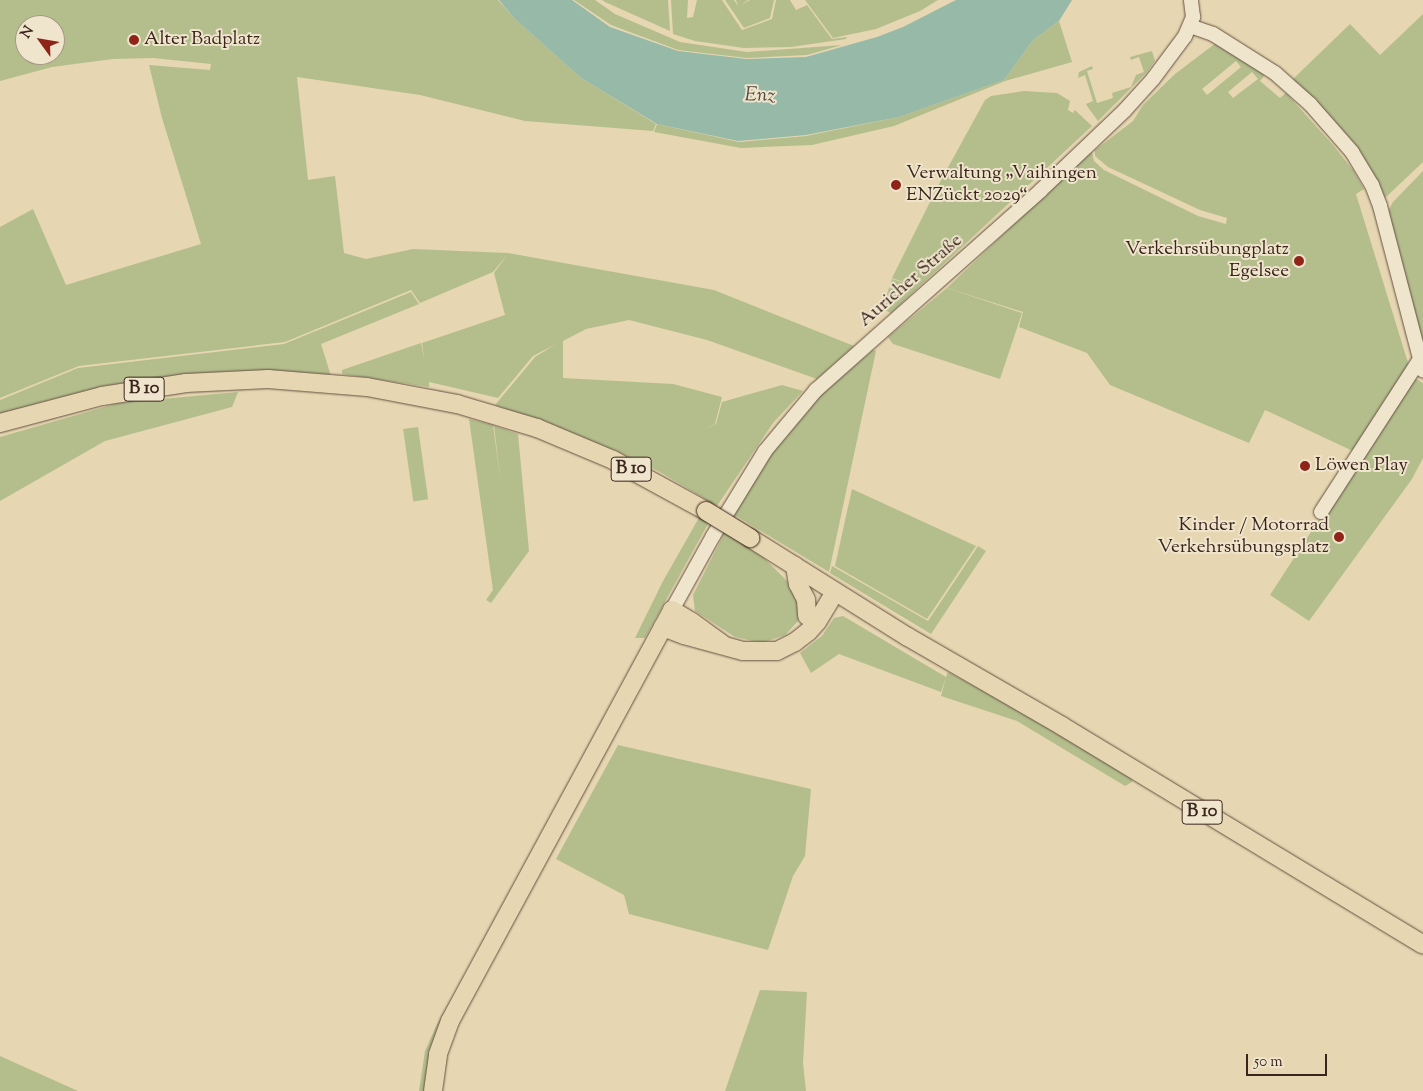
<!DOCTYPE html>
<meta charset="utf-8">
<style>
body{margin:0}
#map{position:relative;width:1423px;height:1091px;overflow:hidden;background:#e6d6b1;font-family:"Sorts Mill Goudy",serif}
div>[style]{position:absolute}
[style*='--x']{left:calc(var(--x)*1px);top:calc(var(--y)*1px);width:calc(var(--w)*1px);rotate:calc(var(--a)*1deg)}
.green>*{inset:0;background:#b4be8d;transform-origin:0 0}
.water>*{inset:0;background:#97b9a8}
.roads{filter:drop-shadow(0 0 1px #655041) drop-shadow(0 0 1px #655041)}
.minor>*{height:14px;margin:-7px;padding:0 7px;transform-origin:7px;border-radius:7px;background:#efe4cc}
.major>*{height:18px;margin:-9px;padding:0 9px;transform-origin:9px;border-radius:9px;background:#e6d6b1}
.bridges{filter:drop-shadow(0 0 1px #3a241c) drop-shadow(0 0 1px #3a241c)}
.major-bridge>*{height:18px;margin:-9px;padding:0 9px;transform-origin:9px;border-radius:9px;background:#e6d6b1}
.dots>*{width:14px;height:14px;translate:-50% -50%;box-sizing:border-box;border:2px solid #efe4cc;border-radius:50%}
span{translate:-50% -50%;white-space:nowrap;text-align:center;line-height:1.15;-webkit-text-stroke:4px #efe4cc;paint-order:stroke}
.shield-label span{padding:1px 4px;background:#efe4cc;border:1px solid;border-radius:4px;-webkit-text-stroke-width:0}
.shield-label{font-size:18px;color:#3a241c;font-weight:700}
.poi-label{font-size:19px;color:#3a241c}
.left{translate:0 -50%;text-align:left}
.right{translate:-100% -50%;text-align:right}
.street-label{font-size:19px;color:#3a241c}
.water-label{font-size:20px;color:#51493f;font-style:italic}
.north{position:absolute;left:15px;top:15px;width:50px;height:50px;box-sizing:border-box;background:#efe4cc;border:1px solid #a79786;border-radius:50%;rotate:302deg;font-size:14px;font-weight:700;line-height:20px;text-align:center;color:#3a241c}
.north::after{content:'';display:block;margin:auto;width:18px;height:22px;background:#8f2418;clip-path:polygon(50% 0,100% 100%,50% 72%,0 100%)}
.scale{position:absolute;left:1246px;top:1054px;width:81px;height:22px;box-sizing:border-box;border:2px solid #3a241c;border-top:0;padding-left:6px;font-size:15px;line-height:18px;white-space:nowrap;color:#3a241c;-webkit-text-stroke:4px #efe4cc;paint-order:stroke}
</style>
<div id="map">
<div class="green">
<div style="clip-path:polygon(evenodd,0 0,498px 0,514px 18px,581px 78px,656px 124px,653px 131px,525px 121px,420px 95px,297px 77px,308px 180px,335px 176px,344px 253px,366px 259px,413px 249px,508px 253px,714px 290px,854px 346px,817px 379px,707px 340px,629px 320px,586px 329px,563px 341px,563px 378px,673px 384px,722px 397px,715px 424px,705px 429px,716px 424px,722px 402px,782px 385px,803px 391px,773px 423px,717px 506px,660px 472px,613px 449px,612px 451px,550px 425px,495px 405px,535px 357px,556px 344px,533px 356px,498px 398px,429px 382px,429px 387px,342px 374px,342px 370px,421px 343px,424px 358px,422px 343px,505px 315px,494px 273px,508px 254px,493px 272px,420px 303px,411px 290px,285px 342px,79px 366px,0 398px,0 227px,33px 209px,66px 285px,201px 244px,162px 118px,149px 65px,210px 70px,211px 64px,153px 58px,113px 59px,52px 67px,0 81px,0 0,25px 25px,55px 25px,55px 55px,25px 55px,25px 25px)"></div>
<div style="clip-path:polygon(574px 0,595px 0,615px 14px,680px 42px,747px 52px,842px 45px,807px 55px,747px 58px,678px 50px,611px 25px)"></div>
<div style="clip-path:polygon(602px 0,668px 0,670px 31px,605px 2px)"></div>
<div style="clip-path:polygon(671px 0,688px 0,687px 18px,693px 17px,697px 0,722px 0,742px 30px,772px 19px,776px 0,790px 0,796px 10px,807px 5px,832px 39px,847px 37px,846px 39px,791px 47px,744px 48px,695px 41px,673px 34px)"></div>
<div style="clip-path:polygon(725px 0,734px 0,738px 6px,736px 0,748px 0,741px 5px,750px 0,774px 0,770px 18px,744px 28px)"></div>
<div style="clip-path:polygon(805px 0,938px 0,920px 11px,876px 29px,833px 38px)"></div>
<div style="clip-path:polygon(1423px 14px,1423px 162px,1385px 198px,1377px 180px,1358px 149px,1292px 80px,1350px 24px,1380px 55px)"></div>
<div style="clip-path:polygon(1059px 21px,1072px 62px,1005px 81px,894px 126px,812px 145px,741px 148px,654px 132px,657px 124px,739px 142px,806px 136px,899px 117px,1004px 80px,1033px 40px)"></div>
<div style="clip-path:polygon(evenodd,1216px 43px,1265px 75px,1260px 81px,1280px 98px,1286px 93px,1333px 145px,1353px 170px,1364px 189px,1356px 194px,1409px 366px,1357px 453px,1265px 410px,1249px 443px,1110px 385px,1087px 353px,1019px 327px,1023px 312px,947px 288px,1083px 158px,1092px 152px,1094px 161px,1104px 170px,1198px 216px,1226px 224px,1227px 218px,1200px 210px,1108px 167px,1095px 156px,1095px 150px,1133px 121px,1143px 105px,1175px 74px,1216px 43px,1236px 61px,1241px 67px,1207px 95px,1202px 89px,1236px 61px,1216px 43px,1252px 72px,1258px 79px,1233px 98px,1228px 92px,1252px 72px)"></div>
<div style="clip-path:polygon(1152px 51px,1155px 61px,1146px 73px,1098px 121px,1087px 106px,1086px 104px,1093px 101px,1085px 75px,1078px 78px,1079px 72px,1092px 66px,1093px 69px,1087px 71px,1097px 103px,1113px 98px,1112px 93px,1131px 87px,1136px 75px,1144px 72px,1139px 57px,1131px 60px,1130px 57px)"></div>
<div style="clip-path:polygon(1024px 91px,1057px 93px,1070px 101px,1068px 110px,1073px 113px,1075px 110px,1092px 126px,891px 313px,882px 309px,892px 279px,911px 285px,892px 278px,940px 182px,985px 100px,991px 96px)"></div>
<div style="clip-path:polygon(1423px 171px,1423px 349px,1386px 215px,1393px 202px)"></div>
<div style="clip-path:polygon(947px 288px,1022px 313px,1000px 379px,893px 344px,888px 337px)"></div>
<div style="clip-path:polygon(411px 292px,419px 304px,321px 344px,331px 376px,272px 372px,219px 373px,147px 380px,48px 401px,0 415px,0 400px,78px 368px,284px 344px)"></div>
<div style="clip-path:polygon(873px 350px,876px 351px,829px 572px,733px 514px,771px 454px,823px 392px)"></div>
<div style="clip-path:polygon(1416px 379px,1423px 383px,1423px 458px,1412px 479px,1309px 621px,1270px 595px,1407px 384px)"></div>
<div style="clip-path:polygon(238px 392px,232px 407px,105px 441px,0 501px,0 437px,118px 403px)"></div>
<div style="clip-path:polygon(469px 419px,493px 425px,501px 484px,494px 426px,518px 434px,529px 551px,491px 603px,486px 600px,493px 590px)"></div>
<div style="left:418px;top:427px;width:73px;height:15px;rotate:82deg"></div>
<div style="clip-path:polygon(852px 489px,976px 546px,927px 619px,835px 566px)"></div>
<div style="clip-path:polygon(700px 516px,709px 522px,645px 638px,635px 638px,663px 581px)"></div>
<div style="clip-path:polygon(725px 532px,755px 549px,794px 588px,801px 606px,799px 620px,785px 635px,762px 643px,735px 637px,695px 611px,693px 595px)"></div>
<div style="clip-path:polygon(978px 546px,986px 551px,931px 634px,830px 573px,832px 566px,928px 621px)"></div>
<div style="clip-path:polygon(843px 616px,946px 677px,948px 672px,1029px 715px,1132px 776px,1132px 782px,1125px 786px,1017px 721px,941px 696px,946px 677px,941px 692px,839px 654px,811px 673px,800px 653px,822px 636px,834px 618px)"></div>
<div style="clip-path:polygon(618px 745px,811px 789px,805px 856px,793px 876px,768px 950px,629px 914px,624px 895px,556px 859px)"></div>
<div style="clip-path:polygon(461px 983px,426px 1091px,419px 1091px,425px 1051px,437px 1024px)"></div>
<div style="clip-path:polygon(760px 990px,807px 992px,803px 1063px,806px 1091px,725px 1091px)"></div>
<div style="clip-path:polygon(0 1056px,78px 1091px,0 1091px)"></div>
</div>
<div class="water">
<div style="clip-path:polygon(499px 0,572px 0,610px 27px,678px 51px,747px 59px,806px 57px,877px 37px,903px 27px,956px 0,1072px 0,1059px 21px,1033px 40px,1004px 80px,899px 117px,806px 135px,738px 141px,657px 124px,581px 78px,514px 18px)"></div>
</div>
<div class="roads">
<div class="minor">
<div style="--x:1190;--y:26;--w:24;--a:19"></div>
<div style="--x:1213;--y:34;--w:73;--a:32.2"></div>
<div style="--x:1275;--y:73;--w:47;--a:41.5"></div>
<div style="--x:1310;--y:104;--w:64;--a:48.8"></div>
<div style="--x:1352;--y:152;--w:39;--a:59"></div>
<div style="--x:1372;--y:185;--w:22;--a:69"></div>
<div style="--x:1380;--y:206;--w:170;--a:75.3"></div>
<div style="--x:1321;--y:512;--w:182;--a:-57.1"></div>
<div style="--x:672;--y:610;--w:85;--a:-61"></div>
<div style="--x:713;--y:536;--w:100;--a:-58.5"></div>
<div style="--x:765;--y:451;--w:80;--a:-50.1"></div>
<div style="--x:816;--y:390;--w:300;--a:-41.6"></div>
<div style="--x:1040;--y:191;--w:117;--a:-43.6"></div>
<div style="--x:1125;--y:110;--w:42;--a:-47.9"></div>
<div style="--x:1153;--y:79;--w:54;--a:-53.3"></div>
<div style="--x:1185;--y:36;--w:21;--a:-67"></div>
<div style="--x:1193;--y:17;--w:17;--a:-97"></div>
</div>
<div class="major">
<div style="--x:0;--y:423;--w:106;--a:-14.8"></div>
<div style="--x:102;--y:396;--w:85;--a:-8.8"></div>
<div style="--x:186;--y:383;--w:82;--a:-2.8"></div>
<div style="--x:268;--y:379;--w:99;--a:4.6"></div>
<div style="--x:367;--y:387;--w:92;--a:10.7"></div>
<div style="--x:457;--y:404;--w:84;--a:16.7"></div>
<div style="--x:537;--y:428;--w:82;--a:22.8"></div>
<div style="--x:613;--y:460;--w:106;--a:28.7"></div>
<div style="--x:750;--y:538;--w:186;--a:32.1"></div>
<div style="--x:908;--y:637;--w:178;--a:30"></div>
<div style="--x:1062;--y:726;--w:422;--a:31.2"></div>
<div style="--x:795;--y:566;--w:18;--a:81"></div>
<div style="--x:798;--y:584;--w:18;--a:63"></div>
<div style="--x:806;--y:600;--w:16;--a:86"></div>
<div style="--x:663;--y:627;--w:22;--a:21"></div>
<div style="--x:684;--y:635;--w:61;--a:15.2"></div>
<div style="--x:743;--y:651;--w:34;--a:0"></div>
<div style="--x:777;--y:651;--w:20;--a:-27"></div>
<div style="--x:795;--y:642;--w:16;--a:-38"></div>
<div style="--x:808;--y:632;--w:13;--a:-48"></div>
<div style="--x:817;--y:622;--w:35;--a:-59"></div>
<div style="--x:433;--y:1091;--w:37;--a:-82"></div>
<div style="--x:438;--y:1054;--w:35;--a:-70"></div>
<div style="--x:450;--y:1021;--w:467;--a:-61.6"></div>
<div style="--x:672;--y:610;--w:23;--a:31"></div>
<div style="--x:692;--y:622;--w:37;--a:36"></div>
</div>
</div>
<div class="bridges">
<div class="major-bridge">
<div style="--x:706;--y:511;--w:52;--a:31.5"></div>
</div>
</div>
<div class="dots">
<div style="left:134px;top:40px;background:#8f2418"></div>
<div style="left:896px;top:185px;background:#8f2418"></div>
<div style="left:1299px;top:261px;background:#8f2418"></div>
<div style="left:1305px;top:466px;background:#8f2418"></div>
<div style="left:1339px;top:537px;background:#8f2418"></div>
</div>
<div class="shield-label">
<span style="left:144px;top:389px">B 10</span>
<span style="left:631px;top:469px">B 10</span>
<span style="left:1202px;top:812px">B 10</span>
</div>
<div class="poi-label">
<span class="left" style="left:144px;top:40px">Alter Badplatz</span>
<span class="left" style="left:906px;top:185px">Verwaltung „Vaihingen<br>ENZückt 2029“</span>
<span class="right" style="left:1289px;top:261px">Verkehrsübungplatz<br>Egelsee</span>
<span class="left" style="left:1315px;top:466px">Löwen Play</span>
<span class="right" style="left:1329px;top:537px">Kinder / Motorrad<br>Verkehrsübungsplatz</span>
</div>
<div class="street-label">
<span style="left:911px;top:281px;rotate:-41deg">Auricher Straße</span>
</div>
<div class="water-label">
<span style="left:760px;top:96px;rotate:1deg">Enz</span>
</div>
<div class="north">N</div>
<div class="scale">50 m</div>
</div>
